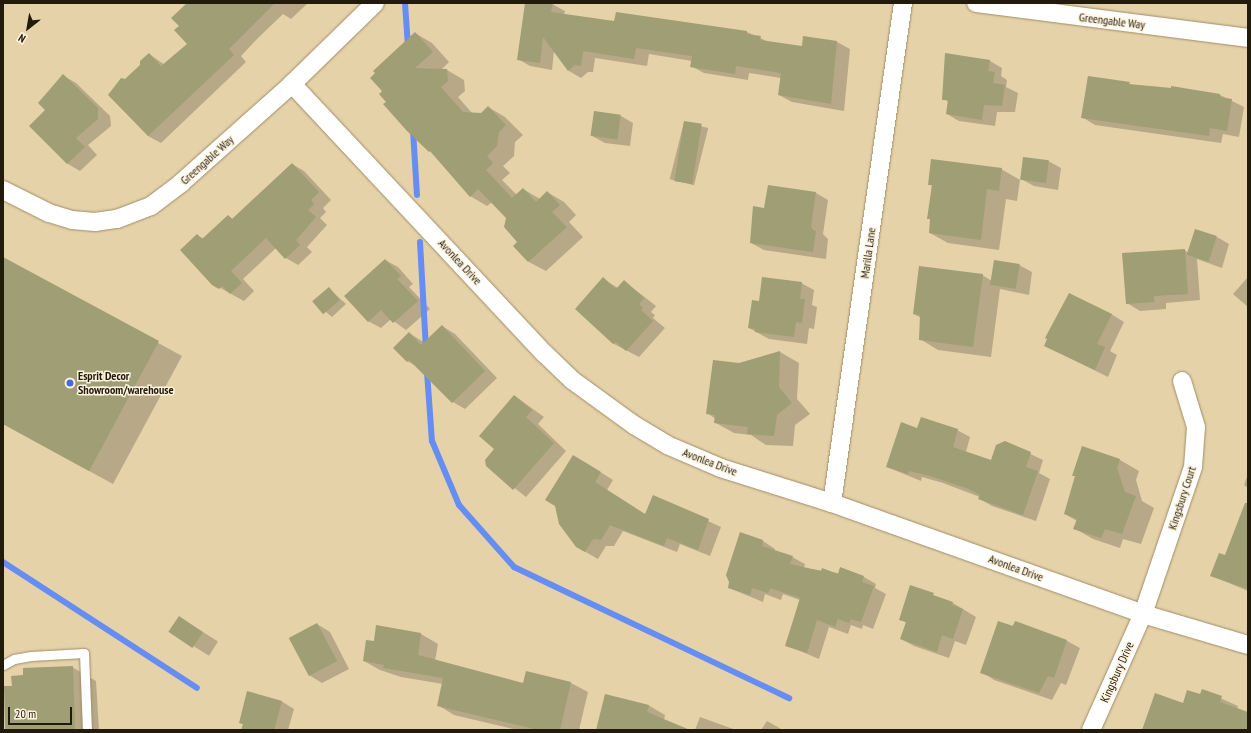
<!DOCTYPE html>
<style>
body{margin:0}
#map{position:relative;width:1251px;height:733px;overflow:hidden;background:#e5d2a9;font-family:"PT Sans Narrow",sans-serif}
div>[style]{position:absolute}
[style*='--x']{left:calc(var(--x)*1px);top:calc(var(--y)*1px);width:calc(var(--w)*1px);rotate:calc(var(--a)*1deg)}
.shadow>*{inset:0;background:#0003;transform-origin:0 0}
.stream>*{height:6px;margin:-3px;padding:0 3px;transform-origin:3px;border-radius:3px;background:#658df2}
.building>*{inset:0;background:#9f9e74;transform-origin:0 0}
.roads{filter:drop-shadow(0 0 1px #9f8d66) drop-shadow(0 0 1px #9f8d66)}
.lane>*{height:9px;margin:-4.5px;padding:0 4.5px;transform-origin:4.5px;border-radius:4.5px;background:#fff}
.street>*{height:18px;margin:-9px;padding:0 9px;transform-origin:9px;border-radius:9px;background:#fff}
.dots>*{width:11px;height:11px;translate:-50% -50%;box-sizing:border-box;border:2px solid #fef4df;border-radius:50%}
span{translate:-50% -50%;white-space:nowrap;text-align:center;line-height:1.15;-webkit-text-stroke:3px #fef4df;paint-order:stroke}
.street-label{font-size:12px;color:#221b0c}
.poi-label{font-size:12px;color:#221b0c;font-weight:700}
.left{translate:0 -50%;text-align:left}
.frame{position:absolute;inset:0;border:4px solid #221b0c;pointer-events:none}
.north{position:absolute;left:8px;top:8px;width:40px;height:40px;-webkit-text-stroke:3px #fef4df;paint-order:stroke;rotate:211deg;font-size:11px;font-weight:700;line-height:16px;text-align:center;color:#221b0c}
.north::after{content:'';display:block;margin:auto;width:14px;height:18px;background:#221b0c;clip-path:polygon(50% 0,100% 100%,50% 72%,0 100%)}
.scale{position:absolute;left:8px;top:707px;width:64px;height:18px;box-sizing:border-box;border:2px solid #221b0c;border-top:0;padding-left:5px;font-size:12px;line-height:14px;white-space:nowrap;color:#221b0c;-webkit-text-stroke:3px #fef4df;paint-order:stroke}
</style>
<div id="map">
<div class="shadow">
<div style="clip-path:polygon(188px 3px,308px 3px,291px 19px,283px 14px,258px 38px,241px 56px,246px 62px,161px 143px,148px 136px,110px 94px,141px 65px,149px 54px,165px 65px,188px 44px,180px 26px)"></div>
<div style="clip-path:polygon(526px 3px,552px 4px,565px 11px,564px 15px,615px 22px,747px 32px,771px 43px,803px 47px,804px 38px,837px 42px,850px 49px,844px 111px,792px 102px,779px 95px,781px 78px,749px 73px,748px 80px,704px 73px,691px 66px,692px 61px,649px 54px,647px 66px,595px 58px,593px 72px,588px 72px,581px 78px,569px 71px,554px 51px,552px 70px,530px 66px,518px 59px)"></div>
<div style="clip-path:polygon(415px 33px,432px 43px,449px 62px,441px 70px,447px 70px,464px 80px,465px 91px,458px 97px,472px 113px,481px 114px,488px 107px,505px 117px,523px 135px,515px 142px,514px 156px,503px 166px,510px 173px,502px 180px,517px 195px,523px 189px,540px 199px,547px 192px,564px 202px,576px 215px,569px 222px,583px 237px,546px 271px,529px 262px,514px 246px,519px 242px,507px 218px,492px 202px,487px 206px,470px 196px,387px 102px,383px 91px)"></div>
<div style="clip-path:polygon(990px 61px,1002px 68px,1001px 76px,1007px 80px,1006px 87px,1018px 93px,1015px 112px,997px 112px,995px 126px,959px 121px,947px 114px,949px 102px,943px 99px)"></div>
<div style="clip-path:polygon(64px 76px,76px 83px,110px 116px,111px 126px,88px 145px,97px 155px,80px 171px,68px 164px,30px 126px,46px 110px)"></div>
<div style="clip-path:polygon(1088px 77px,1134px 86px,1220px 95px,1244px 107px,1239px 137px,1223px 134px,1221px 143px,1095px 125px,1082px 117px)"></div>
<div style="clip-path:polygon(621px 116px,633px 123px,630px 146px,605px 143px,592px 136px)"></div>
<div style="left:684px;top:122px;width:25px;height:59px;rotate:14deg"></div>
<div style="clip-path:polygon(1048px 161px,1061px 168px,1058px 190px,1034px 186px,1021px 179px)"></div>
<div style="clip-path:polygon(292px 164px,304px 171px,331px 200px,323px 208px,326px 212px,320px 218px,327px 225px,307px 247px,312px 252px,298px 265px,286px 258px,276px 248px,243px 279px,254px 291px,244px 301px,213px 284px,197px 235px,204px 239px,228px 216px,233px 219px)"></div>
<div style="clip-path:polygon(1001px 169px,1020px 180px,1017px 201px,1006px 199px,999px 250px,948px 243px,930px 233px,931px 220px,928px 218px,932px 186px,929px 184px)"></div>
<div style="clip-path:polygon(816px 193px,828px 200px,823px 234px,828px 239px,826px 259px,764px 250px,751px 243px,765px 209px)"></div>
<div style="clip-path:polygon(1217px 237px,1229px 244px,1222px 268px,1197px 259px,1200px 300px,1166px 303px,1166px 309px,1140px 311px,1127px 303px,1184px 250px,1189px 253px)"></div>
<div style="clip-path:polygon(3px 258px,182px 356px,113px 484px,3px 424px)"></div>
<div style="clip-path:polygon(385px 260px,398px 267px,413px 284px,409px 287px,430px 309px,406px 330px,391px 319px,381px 328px,368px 321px)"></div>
<div style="clip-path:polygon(1019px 265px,1032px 272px,1029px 295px,1000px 289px,991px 357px,938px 350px,920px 339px,921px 318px,914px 314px,982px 275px,992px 281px)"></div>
<div style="clip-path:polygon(1248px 277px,1248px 307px,1233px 294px)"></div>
<div style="clip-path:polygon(603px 279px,618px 288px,624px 281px,656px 306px,651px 312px,655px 315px,653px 318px,665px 328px,639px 357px,614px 344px,577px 309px)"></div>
<div style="clip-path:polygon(801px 283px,814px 290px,812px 305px,817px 307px,814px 329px,809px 328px,807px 344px,769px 339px,749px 328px,760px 302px)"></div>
<div style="clip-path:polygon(329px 289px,346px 304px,332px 317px,314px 302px)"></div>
<div style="clip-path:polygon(1111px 314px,1124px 322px,1110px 351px,1117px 355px,1108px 377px,1045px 346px)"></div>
<div style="clip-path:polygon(442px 326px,455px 334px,497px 378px,465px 409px,453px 402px,418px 367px,407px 361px,409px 333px,425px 343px)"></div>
<div style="clip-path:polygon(780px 352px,799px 363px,797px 399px,810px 414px,795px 425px,793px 446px,766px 445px,751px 435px,734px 433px,716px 423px,716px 419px,707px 413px,739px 364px)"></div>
<div style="clip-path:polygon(515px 396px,544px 417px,538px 424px,566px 451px,526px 497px,487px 466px,496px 449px)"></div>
<div style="clip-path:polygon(918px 429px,957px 430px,970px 437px,966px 452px,992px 461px,1005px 442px,1043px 460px,1039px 473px,1050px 479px,1036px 521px,992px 506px,980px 499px,980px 497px,943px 483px,922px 477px,921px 481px,887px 467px)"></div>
<div style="clip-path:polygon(1083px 447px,1120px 460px,1139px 471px,1136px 480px,1142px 501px,1154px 508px,1141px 544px,1123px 539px,1120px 548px,1093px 539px,1074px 528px,1077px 521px,1065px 514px,1076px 477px,1073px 475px)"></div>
<div style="clip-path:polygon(586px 463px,613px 480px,607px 490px,646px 515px,653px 496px,721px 527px,710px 556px,680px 544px,677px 552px,623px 531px,614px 546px,606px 546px,598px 559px,577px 547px)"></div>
<div style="clip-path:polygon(1248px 474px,1248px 488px,1244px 485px)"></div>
<div style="clip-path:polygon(1248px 524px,1248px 591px,1212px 576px)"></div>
<div style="clip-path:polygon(740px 534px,763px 541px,775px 549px,775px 551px,792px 557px,805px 564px,804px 568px,864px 577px,876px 584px,875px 588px,886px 594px,873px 629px,863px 625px,862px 629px,851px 625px,848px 634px,829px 627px,819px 659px,786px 645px,800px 600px,783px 594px,781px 600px,765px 594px,763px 602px,729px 588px)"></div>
<div style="clip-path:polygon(953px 603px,976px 617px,966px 645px,955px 641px,949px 658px,914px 646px,901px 639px,907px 623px,900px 619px)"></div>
<div style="left:179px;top:617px;width:46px;height:17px;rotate:32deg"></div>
<div style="clip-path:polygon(1015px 622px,1067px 641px,1080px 648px,1066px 685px,1061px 683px,1052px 700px,994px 680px,982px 672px)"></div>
<div style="clip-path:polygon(317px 624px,330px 632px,349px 669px,322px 683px,309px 675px)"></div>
<div style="clip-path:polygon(377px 626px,421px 634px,438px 644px,435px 661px,523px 684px,571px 683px,588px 692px,579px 730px,518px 730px,454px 715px,438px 705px,443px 684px,401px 677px,380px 670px,364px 661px,374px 643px)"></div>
<div style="clip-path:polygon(72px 667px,96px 681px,99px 730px,6px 730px,13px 687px)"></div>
<div style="clip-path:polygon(1202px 690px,1238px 706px,1237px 710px,1248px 730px,1144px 730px,1200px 696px)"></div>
<div style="clip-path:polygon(281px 701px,294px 709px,288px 730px,242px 730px,244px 725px,240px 723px)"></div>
<div style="clip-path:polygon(648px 705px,665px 715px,664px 720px,690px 730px,597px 730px)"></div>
<div style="clip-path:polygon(700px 717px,736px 730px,695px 730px)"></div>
<div style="clip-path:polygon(767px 721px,783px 730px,761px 730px)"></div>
</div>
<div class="stream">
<div style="--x:405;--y:3;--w:44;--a:86.1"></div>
<div style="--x:413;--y:130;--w:65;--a:86.5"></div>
<div style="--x:420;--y:242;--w:107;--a:86.8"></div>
<div style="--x:427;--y:372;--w:69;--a:85.9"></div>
<div style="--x:432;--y:441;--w:69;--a:67.1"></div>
<div style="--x:459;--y:505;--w:83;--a:48.4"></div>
<div style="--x:514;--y:567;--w:305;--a:25.5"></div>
<div style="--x:3;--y:562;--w:231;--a:33"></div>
</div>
<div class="building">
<div style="clip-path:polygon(187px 3px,275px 3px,229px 49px,234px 55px,148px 136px,108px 95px,121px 78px,125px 79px,140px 65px,140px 61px,149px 53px,161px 66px,187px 44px,174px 30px,179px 26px,171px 18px)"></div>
<div style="clip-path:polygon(525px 3px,553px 3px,551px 12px,614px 21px,616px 12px,747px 31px,747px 34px,761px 36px,760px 40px,802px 46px,803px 36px,837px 41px,831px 104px,778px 95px,781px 73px,736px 66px,735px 74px,690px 67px,692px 56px,636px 48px,634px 59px,583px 51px,581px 66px,575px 65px,568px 71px,543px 37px,540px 63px,517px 60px)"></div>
<div style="clip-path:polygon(415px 32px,433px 52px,415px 68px,447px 69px,448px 81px,441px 87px,463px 112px,481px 113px,488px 106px,506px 125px,499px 132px,497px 146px,487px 156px,493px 163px,486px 170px,512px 198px,523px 188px,536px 202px,547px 191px,560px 205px,552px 212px,567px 227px,528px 262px,513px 246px,517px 242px,504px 227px,506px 218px,478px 189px,470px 197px,430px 151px,429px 152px,407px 131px,383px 104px,386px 102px,379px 94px,382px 91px,370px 78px,375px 73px,373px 71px)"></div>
<div style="clip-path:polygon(945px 53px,990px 60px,988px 71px,995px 72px,993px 83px,1005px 85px,1002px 106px,984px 105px,982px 120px,946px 114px,948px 100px,942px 100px)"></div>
<div style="clip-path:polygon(63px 74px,98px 108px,98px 119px,76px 138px,85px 147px,67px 164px,29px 126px,45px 110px,38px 103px)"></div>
<div style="clip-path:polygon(1088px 76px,1130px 82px,1129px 84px,1171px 88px,1171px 86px,1220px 94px,1220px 97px,1232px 99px,1227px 131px,1210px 128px,1209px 136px,1081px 118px)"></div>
<div style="left:594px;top:111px;width:27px;height:25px;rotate:8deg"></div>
<div style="left:684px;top:121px;width:18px;height:61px;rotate:9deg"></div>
<div style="left:1023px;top:157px;width:26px;height:23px;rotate:7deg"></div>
<div style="clip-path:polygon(931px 159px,1002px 168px,999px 191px,987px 189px,981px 240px,929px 233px,930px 219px,927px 219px,932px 185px,928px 185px)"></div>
<div style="clip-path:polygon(292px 163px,319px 192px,311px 200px,314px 204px,308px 210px,316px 217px,296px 240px,300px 245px,285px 259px,266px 238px,231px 271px,242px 283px,230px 294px,222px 286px,219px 289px,212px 285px,180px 250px,197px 234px,202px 239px,228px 215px,232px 219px)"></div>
<div style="clip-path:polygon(768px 185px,816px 192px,811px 226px,813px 230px,816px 231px,813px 252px,750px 243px,753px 206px,764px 208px)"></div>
<div style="left:1195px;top:229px;width:23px;height:27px;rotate:18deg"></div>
<div style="clip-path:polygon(1185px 249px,1188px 294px,1154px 296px,1154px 302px,1126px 304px,1122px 253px)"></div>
<div style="clip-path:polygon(3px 257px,159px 341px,89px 471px,3px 424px)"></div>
<div style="clip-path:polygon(385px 259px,401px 276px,397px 279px,418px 301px,393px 323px,381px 310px,368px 322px,344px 296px)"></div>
<div style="left:994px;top:260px;width:26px;height:25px;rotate:9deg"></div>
<div style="clip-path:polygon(919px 266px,983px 274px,973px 347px,919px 340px,920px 315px,913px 314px)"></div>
<div style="clip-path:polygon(603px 277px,616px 289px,624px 280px,644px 298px,639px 304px,643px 308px,641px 310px,653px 321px,626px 351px,616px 342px,613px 344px,575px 309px)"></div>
<div style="clip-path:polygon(762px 277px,802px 282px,800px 299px,805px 299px,802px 323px,796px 322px,794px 337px,755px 332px,755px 329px,748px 328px,752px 300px,759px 301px)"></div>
<div style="left:329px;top:287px;width:17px;height:22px;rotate:50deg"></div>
<div style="clip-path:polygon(1069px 293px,1112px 314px,1097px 344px,1105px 347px,1095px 370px,1044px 346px,1047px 339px,1045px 338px)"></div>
<div style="clip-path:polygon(442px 325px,485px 371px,452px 403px,409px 360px,407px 362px,393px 348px,409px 332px,421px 345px)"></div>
<div style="clip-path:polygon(780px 351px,779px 387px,792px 403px,777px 415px,774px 436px,747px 434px,748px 427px,714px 423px,715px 415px,706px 414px,713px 360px,739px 363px)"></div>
<div style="clip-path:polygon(514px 395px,532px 410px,526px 417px,554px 443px,513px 490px,486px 466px,485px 460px,494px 449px,479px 436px)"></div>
<div style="clip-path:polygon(921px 417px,958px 429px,953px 447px,991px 460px,996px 445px,1005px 441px,1031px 452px,1026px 467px,1038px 471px,1023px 515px,978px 499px,980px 495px,969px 489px,930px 476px,909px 471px,908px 474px,886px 467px,901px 422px,917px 428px)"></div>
<div style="clip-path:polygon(1082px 446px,1120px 459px,1117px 468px,1125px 492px,1136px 496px,1122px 534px,1105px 529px,1101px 538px,1073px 529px,1077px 519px,1064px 514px,1075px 476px,1072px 476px)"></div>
<div style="clip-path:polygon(573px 455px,601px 472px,595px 482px,645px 514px,653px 495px,709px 519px,698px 550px,667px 538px,664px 546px,610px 525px,601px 540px,593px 539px,585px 552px,576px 547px,559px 524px,555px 506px,545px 500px)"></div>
<div style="clip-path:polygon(1245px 503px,1248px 503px,1248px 589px,1210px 576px,1219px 553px,1225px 555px)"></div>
<div style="clip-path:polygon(740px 532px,763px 540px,762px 546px,793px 556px,790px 564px,821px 571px,822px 568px,838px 574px,840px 567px,864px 576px,862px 582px,874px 586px,861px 622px,851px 619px,849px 623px,838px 619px,835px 627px,817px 620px,807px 653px,785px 646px,800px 598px,770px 588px,768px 593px,752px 588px,750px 595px,728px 588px,729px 582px,726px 575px)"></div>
<div style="clip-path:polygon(910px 585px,934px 593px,933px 595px,953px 602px,952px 605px,963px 609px,953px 639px,942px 635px,937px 652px,900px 639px,906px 622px,899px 620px)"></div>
<div style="left:179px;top:616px;width:29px;height:19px;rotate:34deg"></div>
<div style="clip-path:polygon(998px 621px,1013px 626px,1015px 621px,1067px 640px,1054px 678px,1048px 676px,1039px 693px,980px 673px)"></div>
<div style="left:317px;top:623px;width:43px;height:32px;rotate:62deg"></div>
<div style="clip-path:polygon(376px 625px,421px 633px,418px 655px,523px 683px,526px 671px,571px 682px,560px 730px,539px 730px,437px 706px,443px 678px,383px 668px,384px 665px,363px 661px,366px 640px,374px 641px)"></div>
<div style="clip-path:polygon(73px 666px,75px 730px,5px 730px,4px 686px,12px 686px,11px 676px,23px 675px,23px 668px)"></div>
<div style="clip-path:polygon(1202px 689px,1222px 696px,1220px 702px,1248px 712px,1248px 730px,1142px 730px,1155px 693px,1183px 703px,1187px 690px,1200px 694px)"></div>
<div style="clip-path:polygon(247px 691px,282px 701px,274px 730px,241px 730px,243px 724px,239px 723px)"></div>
<div style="clip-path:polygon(605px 694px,649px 705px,647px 712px,690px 730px,596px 730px)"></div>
</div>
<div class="roads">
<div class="lane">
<div style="--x:3;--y:665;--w:13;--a:-29"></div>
<div style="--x:14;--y:659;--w:17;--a:-10"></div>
<div style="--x:31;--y:656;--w:53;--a:-3.2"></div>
<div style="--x:84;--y:653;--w:77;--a:87.8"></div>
</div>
<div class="street">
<div style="--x:976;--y:3;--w:274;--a:7.3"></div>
<div style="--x:292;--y:84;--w:369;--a:46.9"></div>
<div style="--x:544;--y:353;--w:39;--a:44"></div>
<div style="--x:572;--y:380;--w:77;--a:36"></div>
<div style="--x:634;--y:425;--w:39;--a:31"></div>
<div style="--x:667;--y:445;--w:59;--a:23.1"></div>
<div style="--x:721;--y:468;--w:116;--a:17.5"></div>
<div style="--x:832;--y:503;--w:330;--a:19.6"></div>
<div style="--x:1143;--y:614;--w:109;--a:16.4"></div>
<div style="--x:3;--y:190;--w:51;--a:26.6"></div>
<div style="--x:49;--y:213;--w:24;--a:17"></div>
<div style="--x:72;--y:220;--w:23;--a:5"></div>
<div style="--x:95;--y:222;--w:22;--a:-8"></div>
<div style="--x:117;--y:219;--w:36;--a:-21"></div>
<div style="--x:151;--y:206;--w:38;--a:-37"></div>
<div style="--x:181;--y:183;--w:149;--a:-41.7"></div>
<div style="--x:292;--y:84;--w:116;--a:-44.3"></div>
<div style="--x:832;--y:503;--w:505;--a:-81.92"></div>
<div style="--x:1091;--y:730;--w:127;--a:-65.9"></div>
<div style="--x:1143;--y:614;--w:155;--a:-71.2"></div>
<div style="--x:1193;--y:467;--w:40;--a:-85.7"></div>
<div style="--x:1196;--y:427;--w:48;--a:-106.9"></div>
</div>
</div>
<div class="dots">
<div style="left:70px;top:383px;background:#436bdd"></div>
</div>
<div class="street-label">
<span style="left:1112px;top:21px;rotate:7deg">Greengable Way</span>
<span style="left:207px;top:160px;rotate:-42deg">Greengable Way</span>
<span style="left:868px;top:253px;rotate:-82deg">Marilla Lane</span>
<span style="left:460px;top:262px;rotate:47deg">Avonlea Drive</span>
<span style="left:710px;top:462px;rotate:21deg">Avonlea Drive</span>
<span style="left:1182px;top:498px;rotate:-72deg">Kingsbury Court</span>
<span style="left:1016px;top:568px;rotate:20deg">Avonlea Drive</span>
<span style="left:1117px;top:672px;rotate:-66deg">Kingsbury Drive</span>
</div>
<div class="poi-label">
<span class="left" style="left:78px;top:383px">Esprit Decor<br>Showroom/warehouse</span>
</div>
<div class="frame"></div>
<div class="north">N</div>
<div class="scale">20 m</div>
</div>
